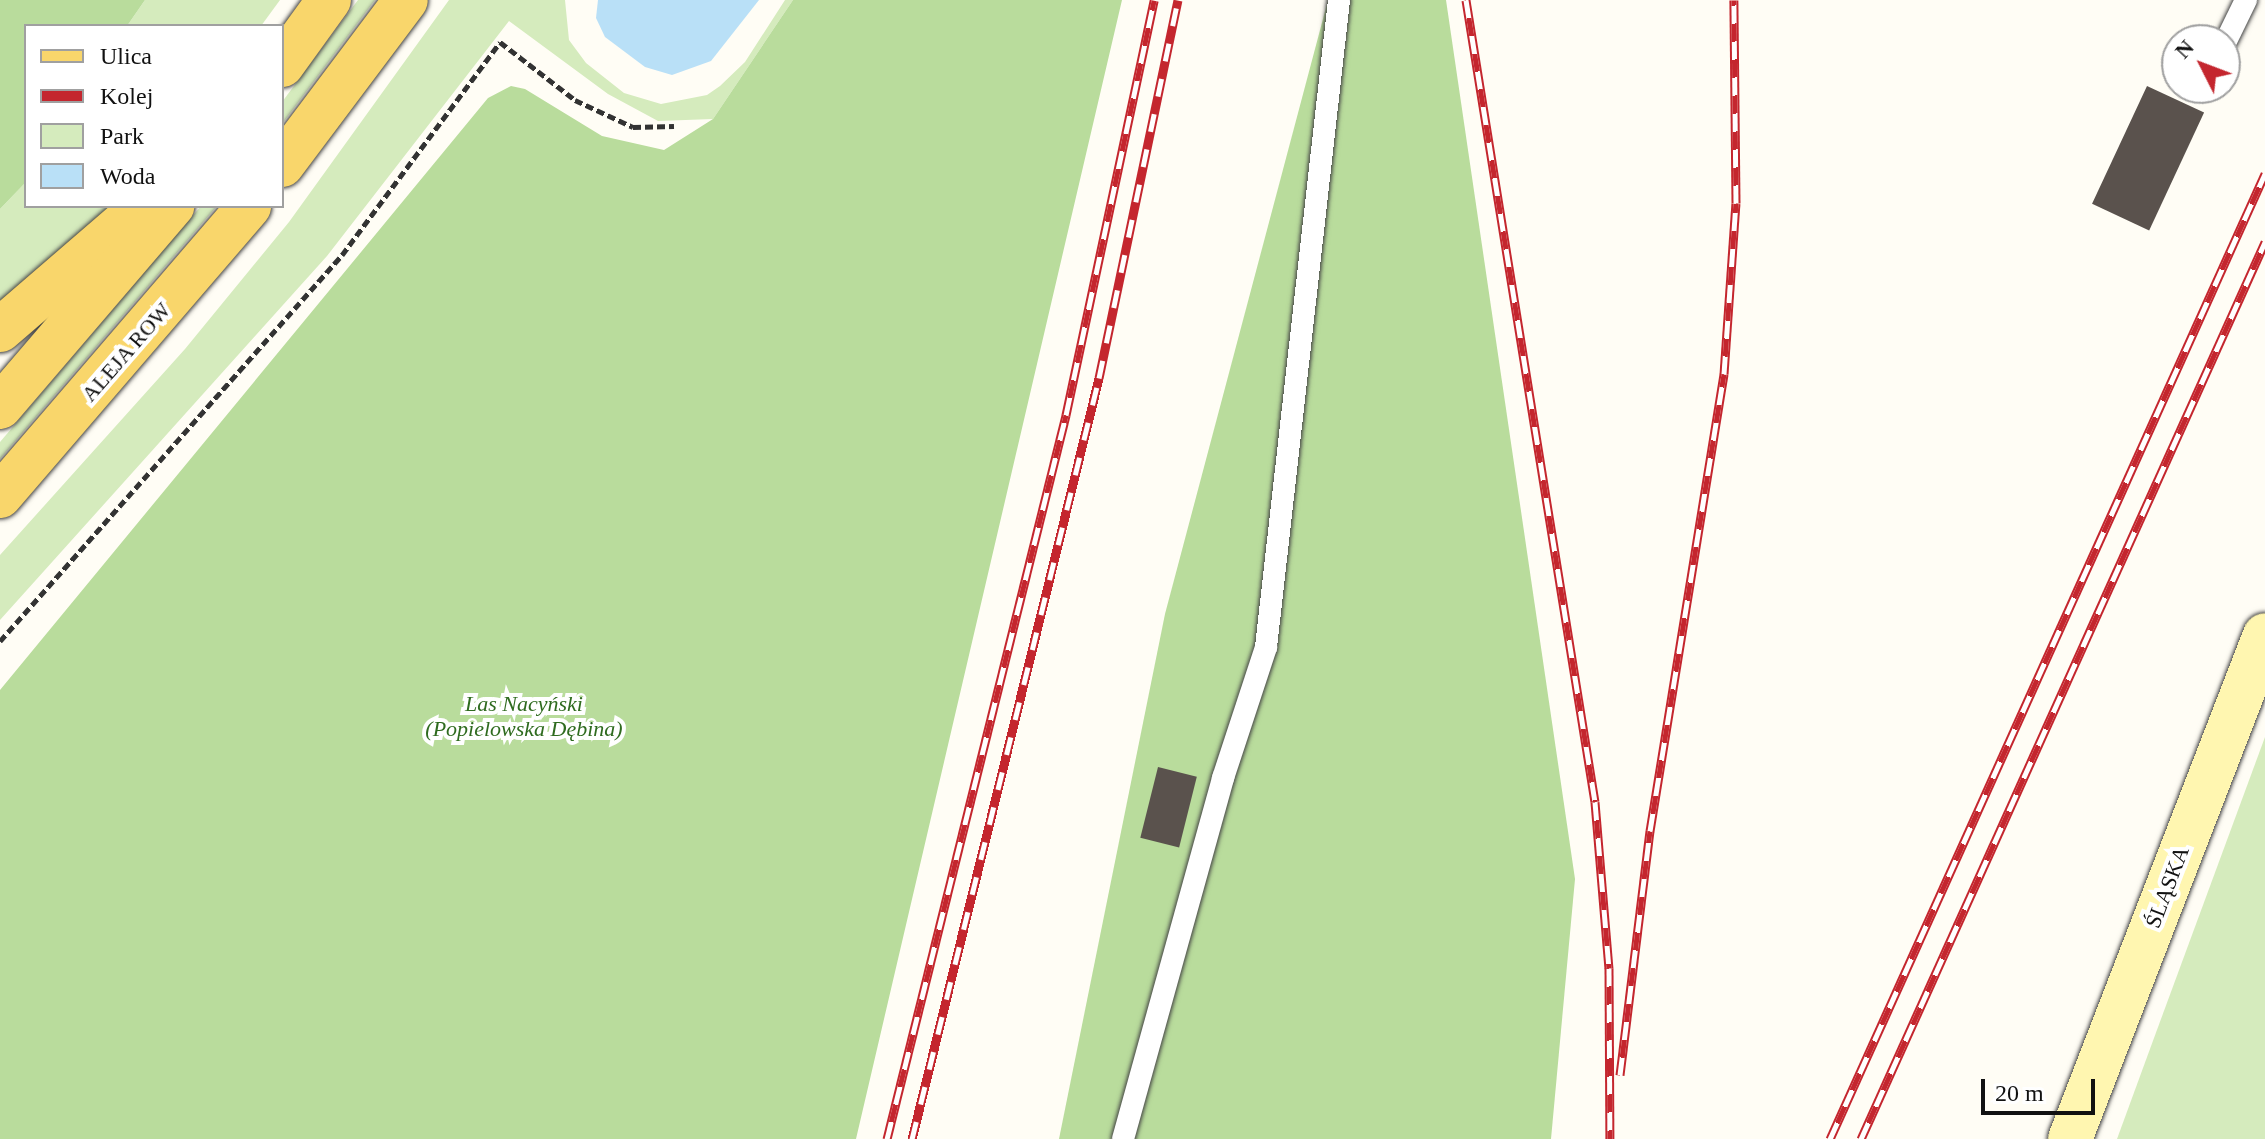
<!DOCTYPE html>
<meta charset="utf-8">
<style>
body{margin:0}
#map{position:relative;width:2265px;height:1139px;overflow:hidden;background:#fffdf5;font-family:Georgia,serif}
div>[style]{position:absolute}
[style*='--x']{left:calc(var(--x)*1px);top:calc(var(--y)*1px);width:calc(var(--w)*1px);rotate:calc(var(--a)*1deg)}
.green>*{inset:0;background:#d5ebbd}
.forest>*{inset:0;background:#b9dc9c}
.water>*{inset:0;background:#b9e0f7}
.building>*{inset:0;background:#5a524d;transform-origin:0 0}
.path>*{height:5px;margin-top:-2.5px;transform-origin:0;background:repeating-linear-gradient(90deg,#333 0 8px,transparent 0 12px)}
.roads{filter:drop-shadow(0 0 2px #444) drop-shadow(0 0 2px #444)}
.lane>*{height:22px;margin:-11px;padding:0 11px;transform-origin:11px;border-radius:11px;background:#fff}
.secondary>*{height:44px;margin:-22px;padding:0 22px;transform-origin:22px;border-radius:22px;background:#fff6b0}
.primary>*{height:44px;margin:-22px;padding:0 22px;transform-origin:22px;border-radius:22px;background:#f9d66b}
.rail>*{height:9px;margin-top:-4.5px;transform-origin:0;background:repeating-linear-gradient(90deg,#fff 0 18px,#c4262e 0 36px);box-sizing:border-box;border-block:2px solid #c4262e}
span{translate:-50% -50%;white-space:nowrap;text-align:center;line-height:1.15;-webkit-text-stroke:8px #fff;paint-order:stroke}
.street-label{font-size:22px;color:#111}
.park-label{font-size:22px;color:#2f6b1f;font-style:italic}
.legend{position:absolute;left:24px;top:24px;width:260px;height:184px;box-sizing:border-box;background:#fff;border:2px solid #a0a0a0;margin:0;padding:10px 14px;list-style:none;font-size:24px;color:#111}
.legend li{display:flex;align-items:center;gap:16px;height:40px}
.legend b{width:40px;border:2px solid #a0a0a0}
.north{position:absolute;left:2161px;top:24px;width:80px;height:80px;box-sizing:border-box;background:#fff;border:2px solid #a0a0a0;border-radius:50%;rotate:312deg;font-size:22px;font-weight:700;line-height:32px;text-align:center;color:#111}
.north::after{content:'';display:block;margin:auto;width:28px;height:36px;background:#c4262e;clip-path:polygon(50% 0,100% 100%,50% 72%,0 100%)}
.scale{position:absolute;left:1981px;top:1079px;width:114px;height:36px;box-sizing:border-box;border:4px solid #111;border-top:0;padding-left:10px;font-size:24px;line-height:28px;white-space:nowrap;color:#111;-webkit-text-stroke:6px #fff;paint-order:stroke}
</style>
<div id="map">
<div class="green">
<div style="clip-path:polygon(145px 0,280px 0,261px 26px,127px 26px)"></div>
<div style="clip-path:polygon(358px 0,375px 0,282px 124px,282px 102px)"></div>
<div style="clip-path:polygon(449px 0,565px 0,569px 40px,586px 63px,624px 93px,661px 104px,707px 95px,720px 86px,745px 62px,785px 0,793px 0,713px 119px,658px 121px,608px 94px,509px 21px,327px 256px,0 620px,0 555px,185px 349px,289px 222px)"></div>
<div style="clip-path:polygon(26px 182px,26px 206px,113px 206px,0 309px,0 209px)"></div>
<div style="clip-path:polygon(201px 206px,217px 206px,0 459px,0 442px)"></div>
<div style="clip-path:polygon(2265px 737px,2265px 1139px,2117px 1139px,2154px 1038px)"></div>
</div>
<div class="forest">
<div style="clip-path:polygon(0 0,145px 0,127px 26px,26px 26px,26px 182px,0 209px)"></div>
<div style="clip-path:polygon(793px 0,1122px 0,856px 1139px,0 1139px,0 690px,488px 98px,511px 86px,525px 89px,602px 136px,664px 150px,713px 119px)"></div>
<div style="clip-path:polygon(1328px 0,1446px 0,1575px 879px,1551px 1139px,1059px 1139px,1165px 614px)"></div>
</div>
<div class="water">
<div style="clip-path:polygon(598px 0,759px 0,711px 61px,672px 75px,645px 67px,605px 37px,596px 18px)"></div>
</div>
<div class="building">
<div style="left:2147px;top:86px;width:63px;height:130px;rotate:25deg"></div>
<div style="left:1158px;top:767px;width:40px;height:73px;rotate:14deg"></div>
</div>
<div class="path">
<div style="--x:0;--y:641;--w:516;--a:-48.46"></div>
<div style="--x:342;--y:255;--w:265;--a:-53.4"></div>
<div style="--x:500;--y:42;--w:95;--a:37.7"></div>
<div style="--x:575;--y:100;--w:64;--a:25"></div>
<div style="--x:633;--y:127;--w:41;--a:-1.4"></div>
</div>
<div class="roads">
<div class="lane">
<div style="--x:2225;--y:43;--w:48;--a:-64"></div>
<div style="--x:1123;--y:1139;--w:375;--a:-74.5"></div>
<div style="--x:1223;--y:778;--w:138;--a:-71.8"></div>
<div style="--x:1266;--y:647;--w:651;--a:-83.56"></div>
</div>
<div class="secondary">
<div style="--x:2070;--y:1139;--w:540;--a:-68.85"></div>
</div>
<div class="primary">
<div style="--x:282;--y:65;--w:80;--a:-54.1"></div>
<div style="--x:282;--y:165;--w:206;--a:-53.1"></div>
<div style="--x:0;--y:330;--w:184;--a:-40.8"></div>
<div style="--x:0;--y:407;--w:265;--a:-49.4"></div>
<div style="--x:0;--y:496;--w:382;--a:-49.3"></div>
</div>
</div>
<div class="rail">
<div style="--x:1466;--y:0;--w:812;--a:80.86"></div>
<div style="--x:1595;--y:802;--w:167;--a:85.2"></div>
<div style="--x:1609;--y:968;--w:171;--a:89.7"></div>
<div style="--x:1620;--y:1075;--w:246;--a:-83"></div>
<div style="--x:1650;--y:831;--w:463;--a:-80.8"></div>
<div style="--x:1724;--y:374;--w:171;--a:-86"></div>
<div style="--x:1736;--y:203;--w:203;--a:-90.6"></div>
<div style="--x:887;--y:1139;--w:746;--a:-76.11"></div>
<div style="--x:1066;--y:415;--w:424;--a:-78"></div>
<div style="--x:912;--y:1139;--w:784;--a:-76.19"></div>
<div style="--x:1099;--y:378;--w:386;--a:-78.2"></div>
<div style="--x:1830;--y:1139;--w:1059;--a:-65.74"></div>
<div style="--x:1861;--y:1139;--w:984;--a:-65.75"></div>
</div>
<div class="street-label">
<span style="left:126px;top:352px;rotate:-49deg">ALEJA ROW</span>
<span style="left:2167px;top:887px;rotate:-69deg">ŚLĄSKA</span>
</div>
<div class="park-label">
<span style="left:524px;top:716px">Las Nacyński<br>(Popielowska Dębina)</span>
</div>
<ul class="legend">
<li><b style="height:10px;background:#f9d66b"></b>Ulica</li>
<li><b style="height:10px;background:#c4262e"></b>Kolej</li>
<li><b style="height:22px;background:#d5ebbd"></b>Park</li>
<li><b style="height:22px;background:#b9e0f7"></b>Woda</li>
</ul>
<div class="north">N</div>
<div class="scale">20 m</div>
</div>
